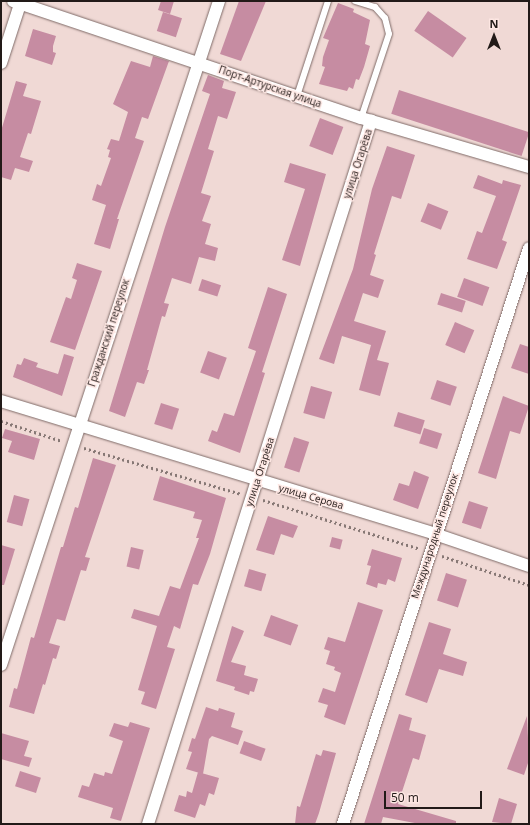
<!DOCTYPE html>
<meta charset="utf-8">
<style>
body{margin:0}
#map{position:relative;width:530px;height:825px;overflow:hidden;background:#f0d9d5;font-family:"Open Sans",sans-serif}
div>[style]{position:absolute}
[style*='--x']{left:calc(var(--x)*1px);top:calc(var(--y)*1px);width:calc(var(--w)*1px);rotate:calc(var(--a)*1deg)}
.building>*{inset:0;background:#c68ca2;transform-origin:0 0}
.path>*{height:2.5px;margin-top:-1.25px;transform-origin:0;background:repeating-linear-gradient(90deg,#877875 0 2px,transparent 0 5px)}
.roads{filter:drop-shadow(0 0 1px #7f6b68) drop-shadow(0 0 1px #7f6b68)}
.lane>*{height:6px;margin:-3px;padding:0 3px;transform-origin:3px;border-radius:3px;background:#fff}
.street>*{height:12px;margin:-6px;padding:0 6px;transform-origin:6px;border-radius:6px;background:#fff}
span{translate:-50% -50%;white-space:nowrap;text-align:center;line-height:1.15;-webkit-text-stroke:3px #fde6e2;paint-order:stroke}
.street-label{font-size:10px;color:#221a18}
.frame{position:absolute;inset:0;border:2px solid #221a18;pointer-events:none}
.north{position:absolute;left:474px;top:16px;width:40px;height:40px;-webkit-text-stroke:3px #fde6e2;paint-order:stroke;rotate:0deg;font-size:11px;font-weight:700;line-height:16px;text-align:center;color:#221a18}
.north::after{content:'';display:block;margin:auto;width:14px;height:18px;background:#221a18;clip-path:polygon(50% 0,100% 100%,50% 72%,0 100%)}
.scale{position:absolute;left:384px;top:791px;width:98px;height:18px;box-sizing:border-box;border:2px solid #221a18;border-top:0;padding-left:5px;font-size:12px;line-height:14px;white-space:nowrap;color:#221a18;-webkit-text-stroke:3px #fde6e2;paint-order:stroke}
</style>
<div id="map">
<div class="building">
<div style="clip-path:polygon(161px 1px,174px 1px,170px 14px,158px 10px)"></div>
<div style="clip-path:polygon(239px 1px,266px 1px,241px 61px,220px 54px)"></div>
<div style="clip-path:polygon(338px 3px,354px 9px,353px 12px,370px 20px,365px 44px,370px 46px,364px 67px,359px 80px,356px 79px,353px 89px,349px 87px,347px 91px,319px 84px,325px 67px,322px 66px,323px 57px,329px 40px,323px 38px)"></div>
<div style="left:428px;top:11px;width:47px;height:24px;rotate:35deg"></div>
<div style="left:163px;top:12px;width:20px;height:20px;rotate:18deg"></div>
<div style="clip-path:polygon(33px 29px,56px 36px,53px 46px,53px 52px,56px 53px,52px 65px,25px 56px)"></div>
<div style="clip-path:polygon(153px 56px,169px 61px,148px 119px,142px 117px,135px 138px,144px 141px,117px 219px,119px 219px,110px 249px,94px 244px,106px 205px,92px 200px,97px 184px,101px 186px,111px 158px,108px 157px,110px 150px,107px 149px,111px 139px,119px 141px,128px 112px,113px 104px,131px 61px,150px 67px)"></div>
<div style="clip-path:polygon(208px 75px,224px 81px,222px 88px,236px 92px,227px 119px,218px 116px,208px 149px,214px 151px,201px 193px,211px 196px,202px 221px,211px 224px,205px 244px,218px 248px,215px 261px,199px 257px,191px 284px,172px 278px,164px 303px,169px 304px,165px 317px,162px 316px,147px 370px,149px 370px,144px 384px,137px 382px,125px 417px,109px 411px,165px 227px,210px 94px,202px 91px)"></div>
<div style="clip-path:polygon(16px 81px,27px 84px,23px 96px,41px 101px,31px 134px,28px 133px,20px 157px,33px 161px,29px 172px,15px 168px,11px 180px,1px 177px,1px 131px)"></div>
<div style="left:399px;top:90px;width:137px;height:25px;rotate:18deg"></div>
<div style="left:320px;top:118px;width:25px;height:30px;rotate:21deg"></div>
<div style="clip-path:polygon(387px 146px,415px 155px,401px 199px,392px 196px,374px 254px,376px 255px,370px 275px,384px 280px,378px 298px,363px 293px,354px 321px,386px 331px,377px 360px,389px 363px,380px 396px,359px 390px,371px 345px,342px 336px,334px 364px,319px 359px,353px 269px,372px 189px)"></div>
<div style="clip-path:polygon(290px 163px,326px 174px,300px 266px,282px 260px,305px 189px,284px 182px)"></div>
<div style="clip-path:polygon(478px 175px,502px 184px,503px 180px,521px 185px,502px 240px,507px 242px,497px 269px,467px 259px,477px 231px,482px 233px,496px 196px,473px 188px)"></div>
<div style="left:428px;top:203px;width:22px;height:20px;rotate:22deg"></div>
<div style="clip-path:polygon(77px 263px,102px 271px,75px 350px,50px 342px,66px 297px,71px 299px,77px 280px,72px 278px)"></div>
<div style="left:464px;top:278px;width:27px;height:20px;rotate:20deg"></div>
<div style="left:202px;top:279px;width:20px;height:12px;rotate:18deg"></div>
<div style="clip-path:polygon(268px 287px,287px 294px,262px 372px,265px 373px,240px 453px,208px 441px,212px 430px,217px 432px,224px 413px,234px 416px,256px 351px,248px 348px)"></div>
<div style="left:441px;top:293px;width:26px;height:12px;rotate:18deg"></div>
<div style="left:455px;top:322px;width:21px;height:25px;rotate:23deg"></div>
<div style="clip-path:polygon(520px 344px,529px 347px,529px 374px,511px 368px)"></div>
<div style="left:208px;top:351px;width:20px;height:23px;rotate:20deg"></div>
<div style="clip-path:polygon(64px 354px,74px 357px,62px 396px,13px 377px,17px 364px,21px 365px,24px 358px,38px 363px,36px 367px,58px 374px)"></div>
<div style="left:437px;top:380px;width:21px;height:20px;rotate:19deg"></div>
<div style="left:311px;top:386px;width:22px;height:28px;rotate:16deg"></div>
<div style="clip-path:polygon(503px 396px,529px 406px,520px 434px,510px 431px,496px 479px,478px 473px)"></div>
<div style="left:161px;top:403px;width:19px;height:22px;rotate:18deg"></div>
<div style="left:398px;top:412px;width:28px;height:15px;rotate:17deg"></div>
<div style="left:424px;top:428px;width:19px;height:16px;rotate:18deg"></div>
<div style="clip-path:polygon(5px 429px,40px 439px,34px 460px,8px 452px,12px 441px,2px 438px)"></div>
<div style="left:294px;top:437px;width:16px;height:32px;rotate:18deg"></div>
<div style="clip-path:polygon(93px 458px,116px 465px,85px 557px,90px 558px,86px 571px,81px 570px,65px 621px,57px 619px,49px 643px,60px 646px,56px 659px,53px 658px,45px 685px,43px 684px,34px 714px,9px 707px,14px 688px,17px 689px,31px 637px,34px 638px,61px 547px,63px 547px,75px 507px,78px 508px)"></div>
<div style="clip-path:polygon(414px 471px,429px 477px,418px 509px,393px 500px,399px 483px,409px 486px)"></div>
<div style="clip-path:polygon(160px 476px,226px 498px,210px 554px,198px 585px,193px 584px,180px 629px,174px 626px,167px 647px,175px 649px,156px 709px,141px 704px,145px 692px,138px 690px,157px 626px,131px 618px,134px 609px,159px 616px,170px 586px,180px 589px,199px 538px,196px 538px,202px 520px,193px 518px,195px 512px,153px 500px)"></div>
<div style="left:14px;top:495px;width:16px;height:28px;rotate:15deg"></div>
<div style="left:469px;top:501px;width:20px;height:23px;rotate:18deg"></div>
<div style="clip-path:polygon(268px 516px,298px 526px,293px 538px,281px 534px,274px 555px,256px 550px)"></div>
<div style="left:332px;top:537px;width:11px;height:10px;rotate:15deg"></div>
<div style="clip-path:polygon(1px 545px,15px 549px,4px 585px,1px 585px)"></div>
<div style="left:131px;top:547px;width:13px;height:20px;rotate:13deg"></div>
<div style="clip-path:polygon(372px 549px,402px 558px,395px 582px,388px 579px,386px 585px,378px 583px,377px 588px,366px 584px,371px 566px,367px 565px)"></div>
<div style="left:249px;top:569px;width:18px;height:18px;rotate:16deg"></div>
<div style="left:446px;top:573px;width:22px;height:29px;rotate:18deg"></div>
<div style="clip-path:polygon(358px 602px,383px 610px,345px 725px,324px 717px,328px 705px,318px 702px,323px 688px,335px 692px,341px 673px,334px 670px,335px 667px,326px 664px,330px 651px,324px 649px,328px 637px,345px 642px)"></div>
<div style="left:271px;top:615px;width:29px;height:22px;rotate:20deg"></div>
<div style="clip-path:polygon(429px 622px,451px 629px,443px 654px,467px 662px,463px 676px,439px 669px,427px 703px,405px 695px)"></div>
<div style="clip-path:polygon(232px 626px,244px 631px,231px 662px,246px 666px,244px 675px,258px 679px,254px 692px,250px 691px,249px 695px,234px 690px,235px 687px,216px 681px)"></div>
<div style="clip-path:polygon(206px 707px,218px 711px,219px 708px,235px 713px,231px 727px,243px 731px,238px 745px,212px 736px,209px 739px,203px 774px,186px 769px,192px 752px,188px 751px,192px 738px,195px 739px)"></div>
<div style="clip-path:polygon(399px 714px,412px 718px,409px 730px,426px 735px,419px 760px,413px 758px,398px 804px,456px 821px,456px 824px,420px 824px,383px 817px,381px 824px,364px 824px)"></div>
<div style="clip-path:polygon(527px 716px,529px 760px,524px 775px,507px 769px)"></div>
<div style="clip-path:polygon(130px 722px,150px 728px,121px 821px,110px 818px,113px 808px,78px 797px,82px 785px,89px 787px,94px 773px,104px 776px,105px 772px,112px 774px,123px 741px,109px 736px,114px 723px,128px 727px)"></div>
<div style="clip-path:polygon(1px 733px,29px 741px,24px 756px,32px 758px,29px 767px,1px 759px)"></div>
<div style="left:244px;top:741px;width:23px;height:13px;rotate:20deg"></div>
<div style="clip-path:polygon(323px 750px,336px 753px,319px 813px,315px 824px,295px 824px,297px 806px,300px 807px,316px 754px,321px 756px)"></div>
<div style="left:20px;top:771px;width:22px;height:16px;rotate:18deg"></div>
<div style="clip-path:polygon(198px 772px,219px 778px,214px 795px,209px 793px,205px 806px,200px 804px,195px 818px,174px 811px,179px 795px,186px 797px,187px 791px,192px 793px)"></div>
<div style="clip-path:polygon(499px 798px,517px 804px,511px 824px,492px 822px)"></div>
</div>
<div class="path">
<div style="--x:1;--y:421;--w:64;--a:18.2"></div>
<div style="--x:84;--y:448;--w:164;--a:16.3"></div>
<div style="--x:263;--y:500;--w:164;--a:17.3"></div>
<div style="--x:442;--y:556;--w:92;--a:18.4"></div>
</div>
<div class="roads">
<div class="lane">
<div style="--x:355;--y:1;--w:21;--a:17"></div>
<div style="--x:375;--y:7;--w:15;--a:48"></div>
<div style="--x:385;--y:18;--w:16;--a:76"></div>
<div style="--x:389;--y:34;--w:89;--a:108.4"></div>
<div style="--x:297;--y:96;--w:100;--a:-71.9"></div>
</div>
<div class="street">
<div style="--x:13;--y:1;--w:367;--a:18.6"></div>
<div style="--x:361;--y:118;--w:175;--a:16.3"></div>
<div style="--x:1;--y:63;--w:65;--a:-72.1"></div>
<div style="--x:1;--y:401;--w:454;--a:17"></div>
<div style="--x:435;--y:534;--w:99;--a:18.8"></div>
<div style="--x:1;--y:665;--w:699;--a:-71.82"></div>
<div style="--x:148;--y:824;--w:738;--a:-72.4"></div>
<div style="--x:343;--y:824;--w:605;--a:-72.1"></div>
</div>
</div>
<div class="street-label">
<span style="left:270px;top:87px;rotate:19deg">Порт-Артурская улица</span>
<span style="left:358px;top:164px;rotate:-72deg">улица Огарёва</span>
<span style="left:109px;top:333px;rotate:-72deg">Гражданский переулок</span>
<span style="left:260px;top:472px;rotate:-72deg">улица Огарёва</span>
<span style="left:311px;top:497px;rotate:16deg">улица Серова</span>
<span style="left:435px;top:536px;rotate:-72deg">Международный переулок</span>
</div>
<div class="frame"></div>
<div class="north">N</div>
<div class="scale">50 m</div>
</div>
